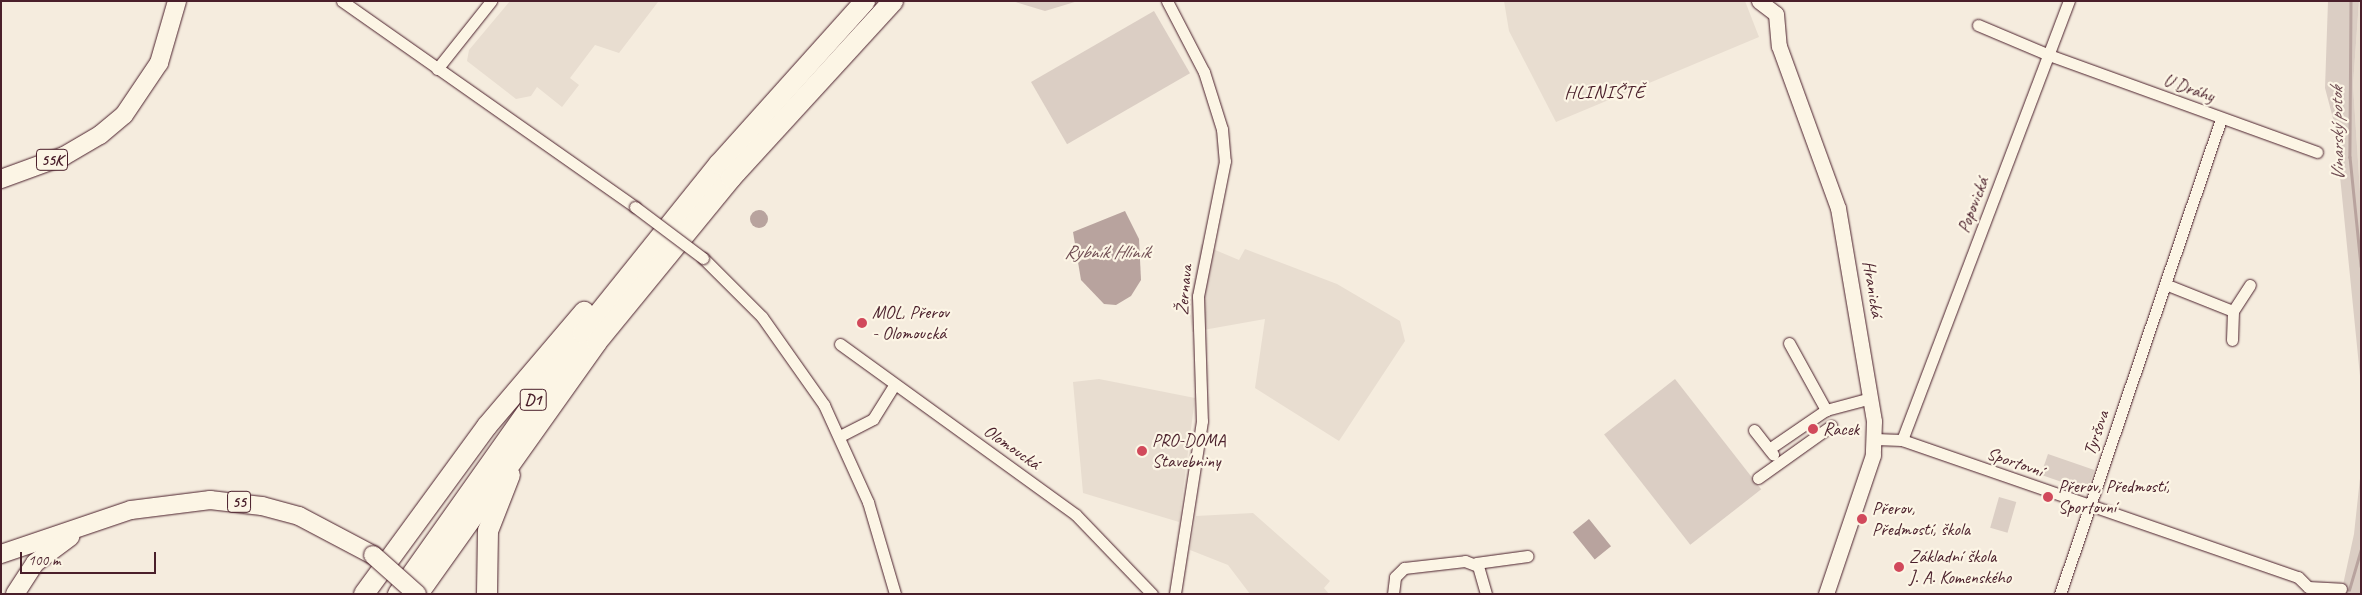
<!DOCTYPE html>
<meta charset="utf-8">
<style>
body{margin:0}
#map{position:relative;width:2362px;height:595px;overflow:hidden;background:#f5ecde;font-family:Caveat,sans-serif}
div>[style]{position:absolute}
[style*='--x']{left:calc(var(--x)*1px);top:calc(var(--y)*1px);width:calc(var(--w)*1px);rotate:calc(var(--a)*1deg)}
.built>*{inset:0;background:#e8ddd0}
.green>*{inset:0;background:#dbcec4;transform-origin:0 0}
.water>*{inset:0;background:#b8a39e;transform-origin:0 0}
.round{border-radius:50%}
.stream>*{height:2.5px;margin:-1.25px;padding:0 1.25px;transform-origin:1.25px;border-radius:1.25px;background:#b8a39e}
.roads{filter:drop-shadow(0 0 1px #4a1f2b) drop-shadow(0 0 1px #4a1f2b)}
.street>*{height:11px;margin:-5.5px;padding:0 5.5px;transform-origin:5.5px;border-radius:5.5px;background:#fcf5e5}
.secondary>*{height:15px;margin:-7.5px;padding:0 7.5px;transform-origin:7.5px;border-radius:7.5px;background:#fcf5e5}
.primary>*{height:18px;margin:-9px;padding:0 9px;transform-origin:9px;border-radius:9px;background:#fcf5e5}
.highway>*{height:20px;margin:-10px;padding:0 10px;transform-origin:10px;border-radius:10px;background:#fcf5e5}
.bridges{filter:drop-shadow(0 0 1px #4a1f2b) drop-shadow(0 0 1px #4a1f2b)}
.street-bridge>*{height:11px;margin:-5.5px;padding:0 5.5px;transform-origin:5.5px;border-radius:5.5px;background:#fcf5e5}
.primary-bridge>*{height:18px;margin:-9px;padding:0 9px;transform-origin:9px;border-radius:9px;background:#fcf5e5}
.dots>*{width:14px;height:14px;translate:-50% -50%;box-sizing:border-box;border:2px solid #fcf5e5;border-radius:50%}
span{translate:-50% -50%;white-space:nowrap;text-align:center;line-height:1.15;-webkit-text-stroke:4.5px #fcf5e5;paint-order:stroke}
.shield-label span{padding:1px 4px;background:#fcf5e5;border:1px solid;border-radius:4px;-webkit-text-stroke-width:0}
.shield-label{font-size:16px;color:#4a1f2b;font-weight:700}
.street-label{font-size:18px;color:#4a1f2b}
.poi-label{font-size:18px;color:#4a1f2b}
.left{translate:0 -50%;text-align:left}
.neighbourhood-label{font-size:19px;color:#4a1f2b;letter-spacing:1px}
.water-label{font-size:19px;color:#704d53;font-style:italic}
.frame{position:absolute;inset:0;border:2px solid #4a1f2b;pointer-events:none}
.scale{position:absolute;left:20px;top:552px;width:136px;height:22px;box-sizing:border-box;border:2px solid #4a1f2b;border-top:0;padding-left:6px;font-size:15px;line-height:18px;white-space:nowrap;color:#4a1f2b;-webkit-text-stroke:4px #fcf5e5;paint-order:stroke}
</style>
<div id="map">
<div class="built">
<div style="clip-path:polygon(510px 1px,657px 1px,658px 2px,619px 53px,595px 45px,570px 78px,579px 85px,562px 107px,537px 87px,531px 96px,516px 99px,467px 61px,469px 50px)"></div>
<div style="clip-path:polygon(1504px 1px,1745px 1px,1759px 37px,1556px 122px,1509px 31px)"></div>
<div style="clip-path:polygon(2359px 1px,2361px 1px,2361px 207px,2353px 85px)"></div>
<div style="clip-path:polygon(1201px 244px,1239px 260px,1245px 249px,1337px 284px,1400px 321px,1405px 341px,1339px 441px,1255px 388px,1265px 319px,1192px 332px,1189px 305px)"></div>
<div style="clip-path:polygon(1099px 379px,1195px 398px,1179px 522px,1083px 493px,1073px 382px)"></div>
<div style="clip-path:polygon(1253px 513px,1330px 581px,1324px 588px,1329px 594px,1250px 594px,1228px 565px,1190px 550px,1196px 516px)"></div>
</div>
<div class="green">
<div style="clip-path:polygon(1012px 1px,1078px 1px,1045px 11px)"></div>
<div style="clip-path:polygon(2328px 1px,2359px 1px,2353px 85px,2361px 207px,2361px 386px,2335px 126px,2325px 88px)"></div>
<div style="left:1154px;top:11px;width:72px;height:142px;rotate:60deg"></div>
<div style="left:1675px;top:379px;width:140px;height:90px;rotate:52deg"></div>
<div style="left:2048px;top:454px;width:49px;height:22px;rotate:19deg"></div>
<div style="clip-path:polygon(2361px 469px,2361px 594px,2341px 594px,2354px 534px)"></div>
<div style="left:1999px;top:497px;width:18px;height:32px;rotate:16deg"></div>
</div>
<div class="water">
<div class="round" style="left:750px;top:210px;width:18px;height:18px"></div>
<div style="clip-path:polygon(1125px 211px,1139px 239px,1141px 280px,1131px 296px,1116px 305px,1104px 304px,1081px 280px,1073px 232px)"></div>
<div style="left:1589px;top:519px;width:35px;height:21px;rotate:51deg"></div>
</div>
<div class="stream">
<div style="--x:2351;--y:1;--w:156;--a:90.4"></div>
<div style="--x:2350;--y:157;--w:110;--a:84.2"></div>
<div style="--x:2349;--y:590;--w:43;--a:-73.7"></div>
</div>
<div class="roads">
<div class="street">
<div style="--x:342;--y:1;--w:358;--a:35.1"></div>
<div style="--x:1167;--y:1;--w:80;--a:62.5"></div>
<div style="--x:1204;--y:72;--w:60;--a:72.5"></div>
<div style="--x:1222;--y:129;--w:32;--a:85"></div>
<div style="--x:1225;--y:161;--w:138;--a:101.3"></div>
<div style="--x:1198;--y:296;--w:125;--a:88.2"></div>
<div style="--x:1202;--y:421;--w:175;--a:98.9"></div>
<div style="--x:1978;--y:25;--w:77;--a:22.9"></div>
<div style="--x:2049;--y:55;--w:285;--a:19.9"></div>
<div style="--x:437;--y:69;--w:87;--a:-51.5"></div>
<div style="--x:703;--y:258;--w:83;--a:45"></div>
<div style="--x:762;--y:317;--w:108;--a:54.8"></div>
<div style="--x:824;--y:405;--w:107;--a:65.6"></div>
<div style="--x:868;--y:502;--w:96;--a:73.6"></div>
<div style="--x:2165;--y:284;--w:73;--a:21.7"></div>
<div style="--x:2232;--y:340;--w:29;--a:-88"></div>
<div style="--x:2233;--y:311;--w:31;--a:-57"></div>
<div style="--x:1789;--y:343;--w:77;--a:61.1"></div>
<div style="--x:840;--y:344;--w:291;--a:35.9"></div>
<div style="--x:1076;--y:515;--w:110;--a:46.1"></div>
<div style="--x:1754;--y:430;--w:31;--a:52"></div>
<div style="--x:840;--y:436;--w:37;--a:-27"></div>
<div style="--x:873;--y:419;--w:39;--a:-58"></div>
<div style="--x:1875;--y:439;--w:27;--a:2"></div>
<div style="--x:1902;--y:440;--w:419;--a:19.1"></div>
<div style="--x:2298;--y:577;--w:14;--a:45"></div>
<div style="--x:1902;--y:440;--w:470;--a:-69.2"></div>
<div style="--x:1769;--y:449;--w:69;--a:-34.4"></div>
<div style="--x:1826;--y:410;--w:47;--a:-14.9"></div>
<div style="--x:1758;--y:478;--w:90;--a:-35.5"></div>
<div style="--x:1476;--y:563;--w:52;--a:-7.7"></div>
<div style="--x:2308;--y:587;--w:33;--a:3"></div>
<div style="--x:1393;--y:594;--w:17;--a:-83"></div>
<div style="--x:1395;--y:577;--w:13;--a:-45"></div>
<div style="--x:1404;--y:568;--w:61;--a:-6.5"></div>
<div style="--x:1465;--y:561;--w:14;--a:21"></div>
<div style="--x:1478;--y:566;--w:29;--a:74"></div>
<div style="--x:2060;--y:594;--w:502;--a:-71.28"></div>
</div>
<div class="secondary">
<div style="--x:1759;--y:1;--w:21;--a:37"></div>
<div style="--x:1776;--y:14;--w:32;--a:85"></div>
<div style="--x:1779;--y:46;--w:172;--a:70"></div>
<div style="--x:1838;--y:208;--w:216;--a:80.4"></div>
<div style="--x:1874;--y:421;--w:34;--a:92"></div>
<div style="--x:1873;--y:455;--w:147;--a:108.7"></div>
</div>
<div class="primary">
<div style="--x:1;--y:179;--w:67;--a:-20.1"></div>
<div style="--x:64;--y:156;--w:42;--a:-30.3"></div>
<div style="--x:100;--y:135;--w:31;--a:-40"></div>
<div style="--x:124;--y:115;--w:63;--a:-56.1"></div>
<div style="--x:159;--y:63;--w:65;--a:-73.8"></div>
<div style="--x:1;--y:554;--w:137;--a:-18.7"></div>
<div style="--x:131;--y:510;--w:80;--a:-7.2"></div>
<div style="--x:210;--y:500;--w:52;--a:6.6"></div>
<div style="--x:262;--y:506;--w:38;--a:15"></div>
<div style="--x:299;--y:516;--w:84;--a:27.8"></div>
<div style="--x:15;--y:594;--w:37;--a:-57"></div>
<div style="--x:35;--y:563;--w:44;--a:-36.6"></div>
</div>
<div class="highway">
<div style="--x:364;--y:594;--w:208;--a:-53.8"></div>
<div style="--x:487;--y:426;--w:150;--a:-49.6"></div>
<div style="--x:398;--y:594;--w:320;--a:-54.7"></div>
<div style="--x:583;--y:333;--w:217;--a:-51.2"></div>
<div style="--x:719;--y:164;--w:219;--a:-48.1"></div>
<div style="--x:418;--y:594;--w:309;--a:-54.6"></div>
<div style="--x:597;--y:342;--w:212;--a:-50.7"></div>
<div style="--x:731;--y:178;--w:240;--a:-47.5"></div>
<div style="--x:487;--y:594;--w:63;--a:-89.1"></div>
<div style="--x:488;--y:531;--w:60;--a:-68.6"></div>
</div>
</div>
<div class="bridges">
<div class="street-bridge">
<div style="--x:635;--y:207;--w:85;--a:36.9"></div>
</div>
<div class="primary-bridge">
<div style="--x:373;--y:555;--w:59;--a:41.6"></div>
</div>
</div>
<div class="dots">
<div style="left:862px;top:323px;background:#d1495b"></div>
<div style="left:1813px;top:429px;background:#d1495b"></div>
<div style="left:1142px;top:451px;background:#d1495b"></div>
<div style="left:2048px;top:497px;background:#d1495b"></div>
<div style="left:1862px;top:519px;background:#d1495b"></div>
<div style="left:1899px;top:567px;background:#d1495b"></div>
</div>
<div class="shield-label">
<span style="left:52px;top:160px">55K</span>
<span style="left:533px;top:400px">D1</span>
<span style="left:239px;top:502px">55</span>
</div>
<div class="street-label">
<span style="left:2189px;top:88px;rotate:20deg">U Dráhy</span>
<span style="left:1973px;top:205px;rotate:-69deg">Popovická</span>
<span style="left:1873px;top:289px;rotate:81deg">Hranická</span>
<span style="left:1184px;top:290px;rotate:-85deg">Žernava</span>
<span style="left:2096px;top:433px;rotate:-71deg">Tyršova</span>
<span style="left:1012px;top:447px;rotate:35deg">Olomoucká</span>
<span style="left:2015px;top:462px;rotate:19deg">Sportovní</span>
</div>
<div class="poi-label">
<span class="left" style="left:872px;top:323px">MOL, Přerov<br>- Olomoucká</span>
<span class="left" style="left:1823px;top:429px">Racek</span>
<span class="left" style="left:1152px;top:451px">PRO-DOMA<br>Stavebniny</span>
<span class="left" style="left:2058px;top:497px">Přerov, Předmostí,<br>Sportovní</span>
<span class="left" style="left:1872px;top:519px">Přerov,<br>Předmostí, škola</span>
<span class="left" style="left:1909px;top:567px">Základní škola<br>J. A. Komenského</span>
</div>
<div class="neighbourhood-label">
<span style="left:1605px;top:93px">HLINIŠTĚ</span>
</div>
<div class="water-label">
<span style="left:2338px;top:134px;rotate:-91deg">Vinarský potok</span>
<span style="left:1107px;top:253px">Rybník Hliník</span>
</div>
<div class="frame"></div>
<div class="scale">100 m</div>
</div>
